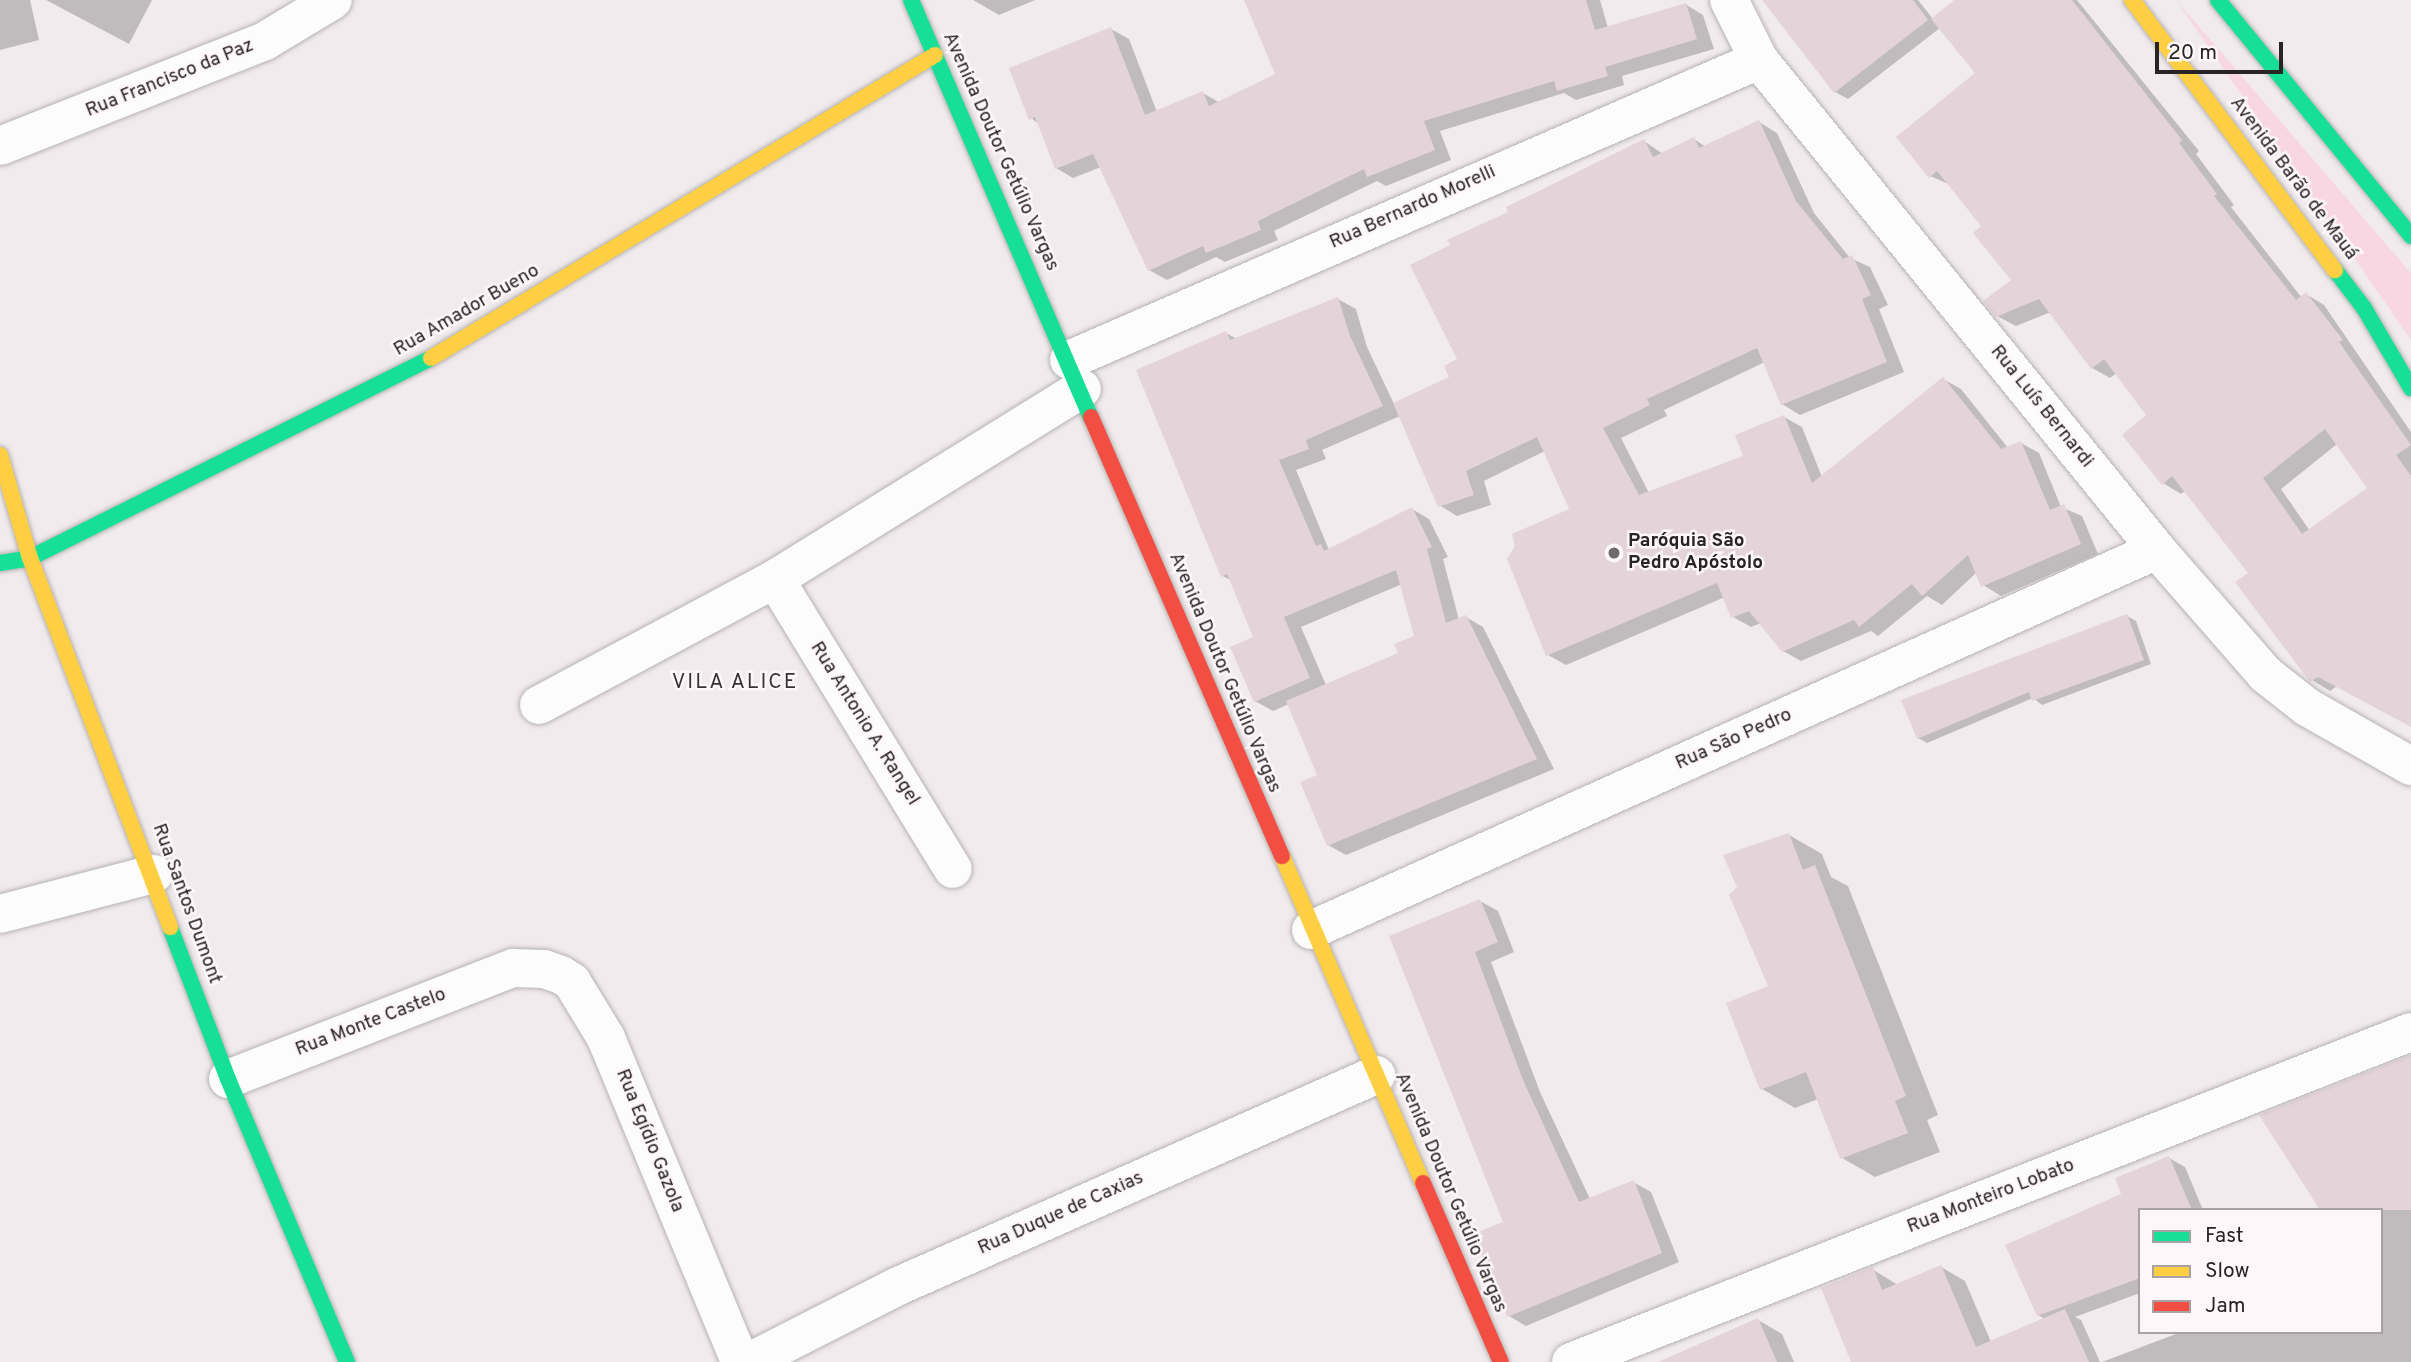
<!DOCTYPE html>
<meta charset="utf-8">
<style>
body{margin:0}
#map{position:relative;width:2411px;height:1362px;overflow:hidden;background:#f1ebed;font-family:Overpass,sans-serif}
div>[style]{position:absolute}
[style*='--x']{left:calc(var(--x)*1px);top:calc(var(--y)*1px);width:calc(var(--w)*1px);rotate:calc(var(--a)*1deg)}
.green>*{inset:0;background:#f8d7e3}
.shadow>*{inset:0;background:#0003}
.building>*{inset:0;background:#e5d3da}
.roads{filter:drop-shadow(0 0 2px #b6b2b3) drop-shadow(0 0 2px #b6b2b3)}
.street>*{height:38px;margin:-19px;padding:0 19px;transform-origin:19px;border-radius:19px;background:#fdfcfc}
.fast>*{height:16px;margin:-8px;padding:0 8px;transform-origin:8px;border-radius:8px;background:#16e098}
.slow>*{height:16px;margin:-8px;padding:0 8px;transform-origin:8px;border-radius:8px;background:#ffcf43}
.jam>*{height:16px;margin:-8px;padding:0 8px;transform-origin:8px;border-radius:8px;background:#f24e42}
.dots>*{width:19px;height:19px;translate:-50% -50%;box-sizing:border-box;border:4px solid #fef7f9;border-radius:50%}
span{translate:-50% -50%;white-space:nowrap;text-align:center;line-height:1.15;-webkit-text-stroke:5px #fef7f9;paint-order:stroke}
.street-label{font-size:19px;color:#282325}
.poi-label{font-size:19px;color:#282325;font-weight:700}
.left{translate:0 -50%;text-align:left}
.neighbourhood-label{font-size:21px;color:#3b3235;letter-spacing:2px}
.legend{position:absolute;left:2138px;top:1208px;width:245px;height:126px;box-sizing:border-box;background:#fef7f9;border:2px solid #a8a2a4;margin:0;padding:9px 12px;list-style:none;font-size:21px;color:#282325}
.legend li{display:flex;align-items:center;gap:14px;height:35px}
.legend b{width:35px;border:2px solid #a8a2a4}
.scale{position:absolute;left:2155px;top:42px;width:128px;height:32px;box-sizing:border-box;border:4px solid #282325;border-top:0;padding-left:9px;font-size:21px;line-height:24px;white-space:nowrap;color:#282325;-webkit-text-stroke:5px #fef7f9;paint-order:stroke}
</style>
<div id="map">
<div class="green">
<div style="clip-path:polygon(2176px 0,2411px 273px,2411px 340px)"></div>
</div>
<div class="shadow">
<div style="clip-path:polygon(0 0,30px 0,39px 40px,0 50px)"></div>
<div style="clip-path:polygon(46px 0,152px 0,129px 44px)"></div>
<div style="clip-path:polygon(973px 0,1035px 0,999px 15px)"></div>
<div style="clip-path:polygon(1267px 0,1600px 0,1608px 28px,1685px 4px,1703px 15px,1714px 49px,1622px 76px,1624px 85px,1576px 100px,1564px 93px,1440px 131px,1451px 160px,1386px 186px,1377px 181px,1274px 231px,1278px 240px,1225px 262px,1216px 257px,1167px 280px,1149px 270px,1101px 167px,1073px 178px,1056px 168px,1039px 124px,1031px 118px,1111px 29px,1129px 39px,1157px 112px,1203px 93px,1220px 103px,1277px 75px)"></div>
<div style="clip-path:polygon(evenodd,1770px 0,1918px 0,1933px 19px,1956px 0,2077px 0,2199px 151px,2196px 154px,2234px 205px,2231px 207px,2302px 298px,2306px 294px,2324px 305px,2411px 432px,2411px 726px,2337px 686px,2330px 691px,2312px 680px,2251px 573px,2186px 490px,2181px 494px,2163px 483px,2149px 416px,2117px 373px,2110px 378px,2092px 368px,2051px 312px,2016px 326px,1997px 316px,2014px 280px,1984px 226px,1951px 185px,1930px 176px,1977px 73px,1940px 28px,1848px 99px,1835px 92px,1770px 0,2337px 444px,2369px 489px,2310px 531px,2281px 489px,2337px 444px)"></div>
<div style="clip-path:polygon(evenodd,1759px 122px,1777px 133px,1814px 213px,1850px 258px,1870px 267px,1888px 305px,1879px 309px,1904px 372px,1800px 415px,1782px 404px,1765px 362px,1664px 410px,1667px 416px,1621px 438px,1649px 493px,1746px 457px,1784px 417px,1802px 427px,1822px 477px,1943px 379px,1961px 389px,2008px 448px,2021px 443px,2039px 453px,2061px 507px,2082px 516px,2098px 554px,2001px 596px,1983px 585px,1977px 572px,1942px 605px,1927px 596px,1878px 636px,1871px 631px,1801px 661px,1783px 651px,1761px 623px,1751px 627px,1733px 617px,1725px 597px,1566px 665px,1548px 655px,1572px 510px,1545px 451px,1484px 481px,1491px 505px,1457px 516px,1439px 505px,1400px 416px,1322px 450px,1326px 459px,1296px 470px,1329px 550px,1412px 509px,1429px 519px,1448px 557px,1443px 559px,1459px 620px,1466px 617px,1483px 627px,1554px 769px,1346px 855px,1328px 845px,1319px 776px,1289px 704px,1273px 711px,1255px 701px,1256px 638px,1232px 581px,1223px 576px,1226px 333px,1237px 339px,1338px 299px,1356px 309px,1367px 347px,1394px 404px,1451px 378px,1511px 213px,1644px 141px,1663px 154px,1694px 139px,1706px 147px,1759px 122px,1402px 584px,1416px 637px,1400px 654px,1326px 685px,1301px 627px,1402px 584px)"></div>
<div style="clip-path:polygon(2127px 616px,2136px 621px,2151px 664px,2042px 705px,2033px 698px,1927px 743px,1918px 738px)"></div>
<div style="clip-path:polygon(1789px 835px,1822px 854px,1831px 877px,1848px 886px,1938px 1115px,1927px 1120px,1940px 1152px,1875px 1177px,1842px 1158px,1818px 1099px,1795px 1108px,1762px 1089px)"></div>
<div style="clip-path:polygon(1480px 901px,1498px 911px,1514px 952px,1491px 962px,1540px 1092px,1590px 1199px,1633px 1182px,1651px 1192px,1679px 1262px,1526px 1326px,1509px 1316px,1505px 1223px,1391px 937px)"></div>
<div style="clip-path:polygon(2411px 1056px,2411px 1362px,2102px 1362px,2181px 1332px,2381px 1332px,2381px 1210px,2314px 1210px,2321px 1207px)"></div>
<div style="clip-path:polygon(2169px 1158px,2185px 1167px,2203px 1210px,2140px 1210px,2140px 1293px,2075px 1317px,2081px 1320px,2100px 1362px,1852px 1362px,1872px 1269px,1898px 1285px,1941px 1267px,1965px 1281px,1991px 1342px,2045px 1319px,2038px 1315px,2124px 1194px)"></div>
<div style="clip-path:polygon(1758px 1320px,1782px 1334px,1794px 1362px,1710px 1362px)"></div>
</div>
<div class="building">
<div style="clip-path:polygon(1244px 0,1586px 0,1595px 30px,1686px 3px,1697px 39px,1605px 67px,1608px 76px,1557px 91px,1554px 81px,1424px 121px,1435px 150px,1367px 177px,1364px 169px,1258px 221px,1261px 230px,1206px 253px,1203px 246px,1148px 271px,1093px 154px,1055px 169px,1035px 117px,1029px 120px,1009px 68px,1111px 27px,1145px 115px,1203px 91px,1209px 106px,1275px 74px)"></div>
<div style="clip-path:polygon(1762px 0,1913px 0,1928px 20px,1834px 93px)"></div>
<div style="clip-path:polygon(evenodd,1954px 0,2072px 0,2182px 140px,2179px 143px,2217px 194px,2214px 196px,2296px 300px,2306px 292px,2343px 340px,2339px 342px,2411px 445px,2396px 455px,2411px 476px,2411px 727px,2318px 677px,2310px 682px,2235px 582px,2248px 573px,2172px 476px,2162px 485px,2122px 435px,2146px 415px,2104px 359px,2091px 369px,2039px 299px,1996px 317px,1983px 301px,2011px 280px,1973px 233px,1981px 226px,1937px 171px,1929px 178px,1896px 137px,1975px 73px,1931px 19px,1954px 0,2325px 429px,2367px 488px,2302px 534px,2263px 478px,2325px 429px)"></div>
<div style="clip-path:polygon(1759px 120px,1796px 201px,1843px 259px,1852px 255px,1871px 295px,1862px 299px,1887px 362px,1781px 405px,1757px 348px,1647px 399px,1650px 405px,1603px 428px,1639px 495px,1743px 456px,1735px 435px,1784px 415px,1812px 483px,1943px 377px,2001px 449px,2021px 441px,2050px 510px,2064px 504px,2081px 544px,1981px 587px,1968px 555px,1922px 596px,1912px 584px,1859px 627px,1854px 620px,1782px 652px,1749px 611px,1731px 618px,1717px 583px,1546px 656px,1507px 559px,1515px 546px,1512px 534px,1569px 509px,1537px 437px,1466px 471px,1474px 495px,1438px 507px,1393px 403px,1449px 377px,1444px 366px,1457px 359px,1410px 265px,1450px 245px,1447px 240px,1508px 212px,1506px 207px,1644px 139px,1653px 157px,1694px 137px,1699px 148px)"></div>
<div style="clip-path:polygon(1338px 297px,1350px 336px,1383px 406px,1306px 440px,1309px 449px,1279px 460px,1316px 546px,1321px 544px,1324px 551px,1412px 507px,1432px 547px,1427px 549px,1446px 623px,1466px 615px,1537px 759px,1327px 846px,1300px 782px,1317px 775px,1286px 701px,1398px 653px,1394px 644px,1414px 636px,1396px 570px,1284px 617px,1310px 678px,1254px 702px,1230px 647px,1253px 637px,1227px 574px,1221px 577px,1136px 370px,1226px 331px,1230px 340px)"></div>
<div style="clip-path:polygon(2127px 614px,2144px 660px,2032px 701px,2029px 692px,1917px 739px,1901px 700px)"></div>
<div style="clip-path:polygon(1789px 833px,1803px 870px,1815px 865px,1906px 1096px,1895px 1101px,1908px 1133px,1840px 1159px,1806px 1072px,1760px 1090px,1726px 1003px,1768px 986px,1729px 895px,1737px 887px,1723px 855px)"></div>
<div style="clip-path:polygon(1480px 899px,1498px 942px,1475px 952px,1523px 1080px,1579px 1202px,1634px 1180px,1662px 1253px,1507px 1317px,1473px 1234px,1503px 1222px,1389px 936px)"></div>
<div style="clip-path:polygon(2411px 1055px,2411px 1210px,2320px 1210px,2259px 1115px)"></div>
<div style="clip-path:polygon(2169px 1156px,2192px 1210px,2140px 1210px,2140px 1278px,2037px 1316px,2005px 1245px,2121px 1194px,2115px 1178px)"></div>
<div style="clip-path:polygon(1941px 1265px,1976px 1347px,2065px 1309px,2089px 1362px,1851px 1362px,1821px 1288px,1873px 1267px,1882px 1290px)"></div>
<div style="clip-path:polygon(1758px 1318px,1777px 1362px,1658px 1362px)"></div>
</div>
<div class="roads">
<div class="street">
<div style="--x:1729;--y:0;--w:67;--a:63.4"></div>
<div style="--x:1759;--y:60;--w:631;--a:50.91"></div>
<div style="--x:2157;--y:550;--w:164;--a:48.9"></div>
<div style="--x:2265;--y:674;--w:53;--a:38.2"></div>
<div style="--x:2307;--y:707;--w:120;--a:29.6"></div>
<div style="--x:0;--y:146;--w:285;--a:-21.6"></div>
<div style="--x:265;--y:41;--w:79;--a:-31.1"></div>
<div style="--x:1069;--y:360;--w:752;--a:-23.5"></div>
<div style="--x:775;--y:579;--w:340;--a:58.5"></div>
<div style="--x:539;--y:705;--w:268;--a:-28.1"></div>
<div style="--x:775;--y:579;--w:361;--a:-31.8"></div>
<div style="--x:0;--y:914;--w:159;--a:-14.6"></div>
<div style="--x:1311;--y:930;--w:927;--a:-24.19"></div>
<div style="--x:228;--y:1079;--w:306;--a:-21.3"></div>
<div style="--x:513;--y:968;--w:31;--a:2"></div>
<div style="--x:544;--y:969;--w:18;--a:19"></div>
<div style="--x:561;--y:975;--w:13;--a:32"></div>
<div style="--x:572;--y:982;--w:66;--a:58.7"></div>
<div style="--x:606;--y:1038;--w:351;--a:67.5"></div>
<div style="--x:749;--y:1362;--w:165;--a:-27"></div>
<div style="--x:896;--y:1287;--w:525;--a:-23.83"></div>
<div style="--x:1571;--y:1362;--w:902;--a:-21.45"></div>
</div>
<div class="fast">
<div style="--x:911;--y:0;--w:454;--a:66.7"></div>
<div style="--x:2218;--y:0;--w:305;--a:50.7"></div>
<div style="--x:2335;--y:270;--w:48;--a:52.7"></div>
<div style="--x:2364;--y:308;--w:93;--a:59.6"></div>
<div style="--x:0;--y:563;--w:30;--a:-9"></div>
<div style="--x:30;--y:558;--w:448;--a:-26.5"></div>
<div style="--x:170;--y:927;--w:163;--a:69.1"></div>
<div style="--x:228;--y:1079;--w:307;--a:67.2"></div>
</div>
<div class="slow">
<div style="--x:2132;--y:0;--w:338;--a:53.1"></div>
<div style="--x:431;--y:358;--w:588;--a:-31.01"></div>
<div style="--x:0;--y:455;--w:107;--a:73.8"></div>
<div style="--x:30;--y:558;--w:395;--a:69.2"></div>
<div style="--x:1282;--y:856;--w:356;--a:66.7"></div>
</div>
<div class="jam">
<div style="--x:1091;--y:417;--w:479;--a:66.5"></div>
<div style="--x:1423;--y:1183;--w:195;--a:66.5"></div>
</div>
</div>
<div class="dots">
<div style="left:1614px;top:553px;background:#6e696b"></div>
</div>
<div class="street-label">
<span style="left:170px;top:79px;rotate:-22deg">Rua Francisco da Paz</span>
<span style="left:1000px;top:152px;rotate:66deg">Avenida Doutor Getúlio Vargas</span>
<span style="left:2293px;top:179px;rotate:53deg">Avenida Barão de Mauá</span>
<span style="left:1413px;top:208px;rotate:-24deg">Rua Bernardo Morelli</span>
<span style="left:467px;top:311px;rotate:-30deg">Rua Amador Bueno</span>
<span style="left:2041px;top:407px;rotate:51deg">Rua Luís Bernardi</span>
<span style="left:1224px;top:673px;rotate:67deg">Avenida Doutor Getúlio Vargas</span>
<span style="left:864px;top:724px;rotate:58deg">Rua Antonio A. Rangel</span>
<span style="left:1734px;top:740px;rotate:-24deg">Rua São Pedro</span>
<span style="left:186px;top:904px;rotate:70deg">Rua Santos Dumont</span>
<span style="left:371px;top:1023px;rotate:-21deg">Rua Monte Castelo</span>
<span style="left:649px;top:1141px;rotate:68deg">Rua Egídio Gazola</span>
<span style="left:1450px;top:1193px;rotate:67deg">Avenida Doutor Getúlio Vargas</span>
<span style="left:1991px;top:1197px;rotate:-21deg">Rua Monteiro Lobato</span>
<span style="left:1061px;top:1214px;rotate:-24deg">Rua Duque de Caxias</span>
</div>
<div class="poi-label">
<span class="left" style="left:1628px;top:553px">Paróquia São<br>Pedro Apóstolo</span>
</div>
<div class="neighbourhood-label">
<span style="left:735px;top:683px">VILA ALICE</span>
</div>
<ul class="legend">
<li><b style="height:9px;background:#16e098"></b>Fast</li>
<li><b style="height:9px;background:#ffcf43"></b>Slow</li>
<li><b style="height:9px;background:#f24e42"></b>Jam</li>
</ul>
<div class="scale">20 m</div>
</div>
